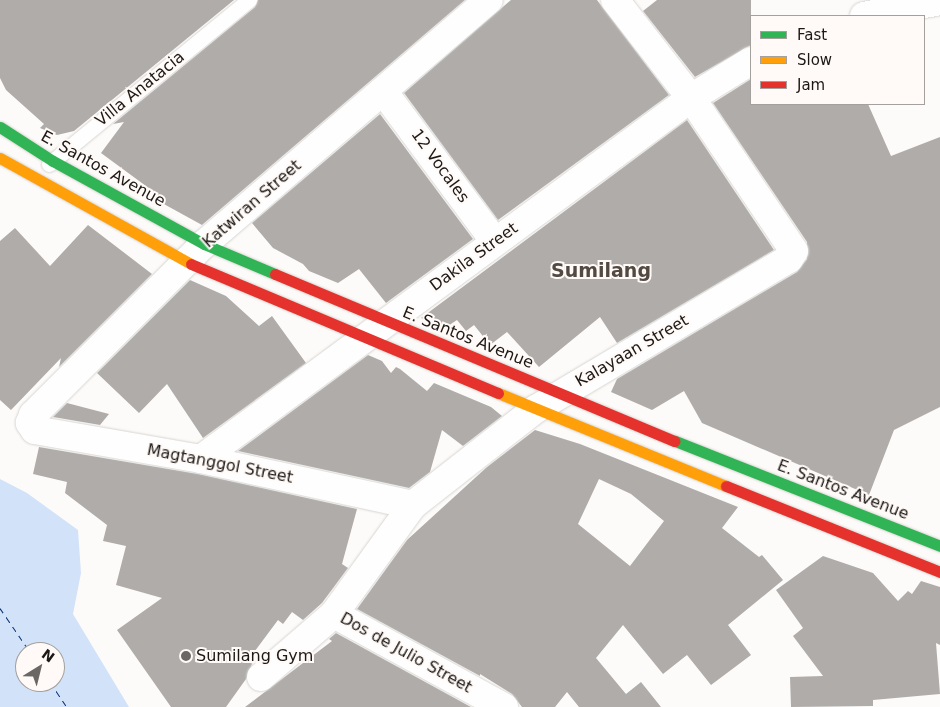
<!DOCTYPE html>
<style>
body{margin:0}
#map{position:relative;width:940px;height:707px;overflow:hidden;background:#fdfbf9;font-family:"DejaVu Sans",sans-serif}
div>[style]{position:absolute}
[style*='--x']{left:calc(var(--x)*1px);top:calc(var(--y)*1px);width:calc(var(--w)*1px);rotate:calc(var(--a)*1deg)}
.water>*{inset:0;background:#d2e2f9}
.ferry>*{height:1px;margin-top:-0.5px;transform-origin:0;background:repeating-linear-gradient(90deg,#003271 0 6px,transparent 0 11px)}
.building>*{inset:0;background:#afacaa}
.roads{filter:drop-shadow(0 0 1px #d7d5d2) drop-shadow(0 0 1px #d7d5d2)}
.lane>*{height:15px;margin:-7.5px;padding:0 7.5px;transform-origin:7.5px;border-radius:7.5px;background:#fffefe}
.street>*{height:28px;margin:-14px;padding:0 14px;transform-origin:14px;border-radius:14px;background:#fffefe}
.fast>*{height:11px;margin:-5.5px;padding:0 5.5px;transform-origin:5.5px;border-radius:5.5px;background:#30b455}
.slow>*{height:11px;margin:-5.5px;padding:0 5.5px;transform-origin:5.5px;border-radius:5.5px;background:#ff9f0a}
.jam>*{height:11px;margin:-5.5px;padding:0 5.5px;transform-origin:5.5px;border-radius:5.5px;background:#e5322d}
.dots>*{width:14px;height:14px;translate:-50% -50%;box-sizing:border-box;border:2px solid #fffaf7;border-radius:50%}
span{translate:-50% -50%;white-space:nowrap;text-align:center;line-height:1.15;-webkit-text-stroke:4px #fffaf7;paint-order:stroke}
.street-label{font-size:16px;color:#1b1815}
.poi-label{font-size:16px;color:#1b1815}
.left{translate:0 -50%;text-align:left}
.quarter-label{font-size:19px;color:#524942;font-weight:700}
.legend{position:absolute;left:750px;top:15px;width:175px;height:90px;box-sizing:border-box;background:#fffaf7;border:1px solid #a4a09d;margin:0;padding:6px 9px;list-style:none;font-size:15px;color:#1b1815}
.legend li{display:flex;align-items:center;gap:10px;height:25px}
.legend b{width:25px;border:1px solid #a4a09d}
.north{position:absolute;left:15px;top:642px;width:50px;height:50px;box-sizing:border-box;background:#fffaf7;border:1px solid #a4a09d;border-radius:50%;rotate:36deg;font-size:14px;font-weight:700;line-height:20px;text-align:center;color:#1b1815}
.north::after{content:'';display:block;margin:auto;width:18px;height:22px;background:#6a6765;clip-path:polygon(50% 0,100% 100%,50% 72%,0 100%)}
</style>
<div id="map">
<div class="water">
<div style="clip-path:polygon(evenodd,0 479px,27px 493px,78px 530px,81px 573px,73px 614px,129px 707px,0 707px,0 479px,25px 652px,55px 652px,55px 682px,25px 682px,25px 652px)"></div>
</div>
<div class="ferry">
<div style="--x:0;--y:608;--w:53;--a:55.7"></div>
<div style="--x:50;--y:682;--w:30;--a:56"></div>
</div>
<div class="building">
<div style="clip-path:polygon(0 0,234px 0,74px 131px,57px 135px,40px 128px,44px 124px,6px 90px,0 78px)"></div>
<div style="clip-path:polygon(258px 0,465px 0,202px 225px,162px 203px,165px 200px,101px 153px,124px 122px,113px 124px,255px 7px)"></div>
<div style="clip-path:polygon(511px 0,597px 0,669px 95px,498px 220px,404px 93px)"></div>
<div style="clip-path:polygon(657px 0,751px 0,751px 45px,695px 77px,643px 11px)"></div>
<div style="clip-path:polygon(751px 79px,751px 104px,868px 104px,891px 156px,940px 137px,940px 407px,894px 430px,869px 495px,702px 423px,684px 391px,652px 410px,611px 392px,617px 379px,797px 272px,807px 259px,807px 242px,713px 103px)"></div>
<div style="clip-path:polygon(380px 114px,473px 239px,386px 303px,359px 269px,338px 283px,309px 271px,303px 264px,273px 248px,252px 223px)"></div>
<div style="clip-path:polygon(687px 120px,774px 250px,617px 343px,600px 317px,539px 367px,507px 332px,490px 345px,474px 325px,466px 331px,457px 320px,445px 328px,421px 318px)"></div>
<div style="clip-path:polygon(88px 225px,152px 274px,59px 367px,61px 358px,11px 410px,0 400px,0 241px,15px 228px,50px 266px)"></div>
<div style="clip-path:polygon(190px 280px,226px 296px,259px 326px,272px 316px,306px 363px,203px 438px,167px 384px,139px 413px,97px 373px)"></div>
<div style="clip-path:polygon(368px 355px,382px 361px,391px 373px,396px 367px,400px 369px,427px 391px,434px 383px,491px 407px,502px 416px,463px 446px,442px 430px,430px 472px,409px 488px,238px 451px)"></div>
<div style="clip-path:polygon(67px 403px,109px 414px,100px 425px,53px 417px)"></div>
<div style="clip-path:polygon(evenodd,535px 430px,580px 444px,738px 507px,722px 528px,759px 557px,762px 555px,783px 580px,728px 625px,751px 655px,711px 685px,687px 655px,663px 674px,623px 625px,596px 658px,626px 694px,641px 682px,661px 707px,579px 707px,567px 692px,555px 707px,522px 707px,512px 694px,480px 674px,480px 676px,357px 609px,407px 540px,487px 467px,535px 430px,599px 479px,631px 494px,664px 521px,630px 566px,578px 524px,599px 479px)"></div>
<div style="clip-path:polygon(39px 447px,198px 474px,357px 509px,342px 564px,348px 568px,322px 603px,303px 620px,292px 612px,283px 624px,278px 620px,249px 659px,252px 664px,246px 679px,226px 707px,171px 707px,117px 630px,162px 598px,116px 585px,126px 546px,103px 541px,107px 525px,65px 493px,67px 482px,33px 474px)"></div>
<div style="clip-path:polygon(823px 556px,873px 573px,898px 601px,908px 591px,912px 594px,921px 581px,940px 587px,940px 645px,936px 643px,940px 694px,873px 700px,873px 706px,791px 707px,790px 677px,823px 676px,793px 636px,803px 628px,776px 590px)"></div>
<div style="clip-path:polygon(336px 633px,471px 707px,245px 707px,332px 641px,329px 639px)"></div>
</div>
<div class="roads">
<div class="lane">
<div style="--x:49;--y:164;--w:259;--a:-39.4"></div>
</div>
<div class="street">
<div style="--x:864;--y:16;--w:77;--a:-11.2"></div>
<div style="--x:383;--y:91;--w:188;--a:53.4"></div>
<div style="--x:201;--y:459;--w:609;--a:-36.38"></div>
<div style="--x:691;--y:98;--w:70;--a:-31.7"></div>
<div style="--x:413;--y:505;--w:217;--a:-167.8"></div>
<div style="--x:201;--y:459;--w:169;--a:-170.1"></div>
<div style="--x:35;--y:430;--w:9;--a:-126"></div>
<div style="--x:30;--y:423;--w:9;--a:-69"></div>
<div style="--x:33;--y:415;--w:242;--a:-45"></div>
<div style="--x:204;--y:244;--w:375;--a:-40.6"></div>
<div style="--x:334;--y:614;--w:194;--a:28.7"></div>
<div style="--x:261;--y:677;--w:96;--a:-40.8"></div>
<div style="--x:334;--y:614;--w:135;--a:-54.1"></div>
<div style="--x:413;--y:505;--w:156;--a:-38"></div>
<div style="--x:536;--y:409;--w:294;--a:-30.7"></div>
<div style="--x:789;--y:259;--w:9;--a:-58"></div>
<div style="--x:794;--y:251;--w:184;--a:-123.9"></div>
<div style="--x:691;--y:98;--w:124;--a:-127.8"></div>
</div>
<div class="fast">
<div style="--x:0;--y:127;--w:63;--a:32.7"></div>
<div style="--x:53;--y:161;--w:172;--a:28.8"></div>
<div style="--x:204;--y:244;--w:77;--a:22.9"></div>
<div style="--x:675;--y:441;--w:285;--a:21.6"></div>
</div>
<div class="slow">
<div style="--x:0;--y:158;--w:218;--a:29"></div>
<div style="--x:498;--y:393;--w:246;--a:22.2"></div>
</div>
<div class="jam">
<div style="--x:191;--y:264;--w:333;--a:22.8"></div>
<div style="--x:275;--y:274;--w:433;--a:22.7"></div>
<div style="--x:726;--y:486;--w:231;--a:21.9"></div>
</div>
</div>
<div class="dots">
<div style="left:186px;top:656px;background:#6a6765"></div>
</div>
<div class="street-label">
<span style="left:140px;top:89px;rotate:-39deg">Villa Anatacia</span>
<span style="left:440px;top:166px;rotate:54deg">12 Vocales</span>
<span style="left:103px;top:169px;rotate:29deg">E. Santos Avenue</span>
<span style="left:252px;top:204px;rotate:-41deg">Katwiran Street</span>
<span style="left:474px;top:257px;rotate:-36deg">Dakila Street</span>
<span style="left:468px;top:338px;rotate:22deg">E. Santos Avenue</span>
<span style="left:632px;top:351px;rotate:-30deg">Kalayaan Street</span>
<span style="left:220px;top:464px;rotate:11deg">Magtanggol Street</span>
<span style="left:843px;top:490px;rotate:21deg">E. Santos Avenue</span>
<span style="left:406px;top:653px;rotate:29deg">Dos de Julio Street</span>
</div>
<div class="poi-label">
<span class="left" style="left:196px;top:656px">Sumilang Gym</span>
</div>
<div class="quarter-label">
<span style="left:601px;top:271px">Sumilang</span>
</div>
<ul class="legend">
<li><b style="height:6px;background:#30b455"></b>Fast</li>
<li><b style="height:6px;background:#ff9f0a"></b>Slow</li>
<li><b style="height:6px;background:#e5322d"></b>Jam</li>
</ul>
<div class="north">N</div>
</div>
